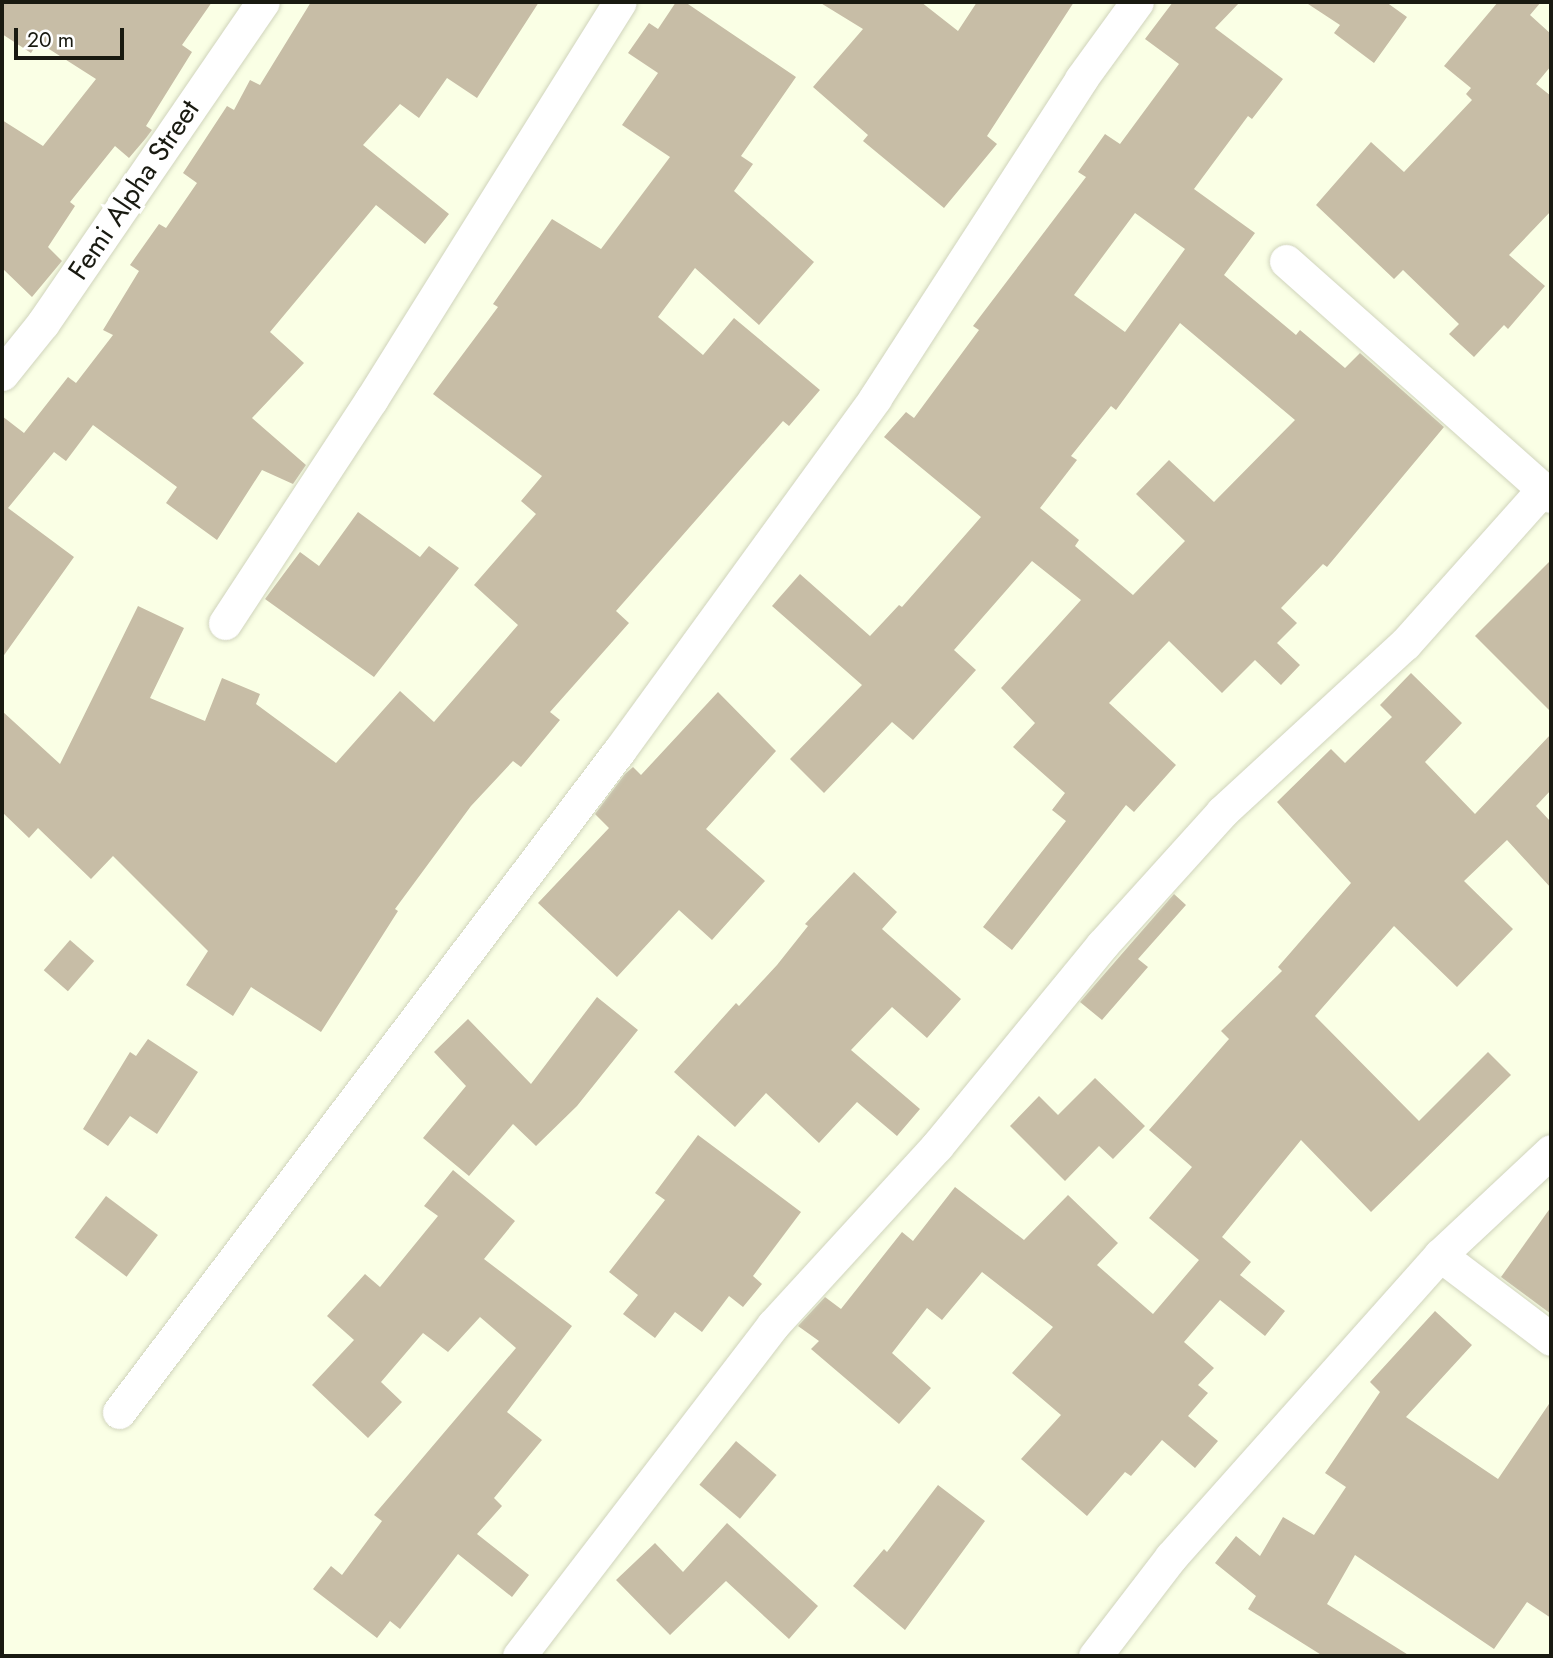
<!DOCTYPE html>
<style>
body{margin:0}
#map{position:relative;width:1553px;height:1658px;overflow:hidden;background:#faffe5;font-family:Jost,sans-serif}
div>[style]{position:absolute}
[style*='--x']{left:calc(var(--x)*1px);top:calc(var(--y)*1px);width:calc(var(--w)*1px);rotate:calc(var(--a)*1deg)}
.building>*{inset:0;background:#c7bda6;transform-origin:0 0}
.roads{filter:drop-shadow(0 0 2px #d0d4bc) drop-shadow(0 0 2px #d0d4bc)}
.minor>*{height:33px;margin:-16.5px;padding:0 16.5px;transform-origin:16.5px;border-radius:16.5px;background:#fff}
span{translate:-50% -50%;white-space:nowrap;text-align:center;line-height:1.15;-webkit-text-stroke:7px #fff;paint-order:stroke}
.street-label{font-size:28px;color:#191a11}
.frame{position:absolute;inset:0;border:4px solid #191a11;pointer-events:none}
.scale{position:absolute;left:14px;top:28px;width:110px;height:32px;box-sizing:border-box;border:4px solid #191a11;border-top:0;padding-left:9px;font-size:21px;line-height:24px;white-space:nowrap;color:#191a11;-webkit-text-stroke:5px #fff;paint-order:stroke}
</style>
<div id="map">
<div class="building">
<div style="clip-path:polygon(2px 2px,212px 2px,182px 45px,192px 52px,146px 126px,152px 130px,146px 138px,129px 158px,115px 146px,70px 202px,75px 206px,48px 247px,62px 261px,32px 297px,2px 268px,2px 120px,43px 146px,96px 79px,38px 42px,31px 53px,2px 34px)"></div>
<div style="clip-path:polygon(311px 2px,539px 2px,477px 98px,447px 78px,419px 118px,400px 104px,363px 145px,449px 214px,425px 244px,376px 205px,270px 332px,304px 363px,252px 418px,306px 465px,293px 484px,262px 470px,217px 540px,166px 503px,177px 487px,93px 425px,66px 461px,54px 452px,8px 508px,74px 557px,2px 658px,2px 416px,24px 433px,68px 377px,76px 383px,113px 335px,103px 330px,139px 271px,130px 265px,159px 224px,166px 228px,197px 183px,183px 173px,227px 106px,234px 110px,250px 80px,260px 85px)"></div>
<div style="clip-path:polygon(676px 2px,685px 2px,796px 77px,741px 156px,753px 164px,734px 191px,814px 262px,759px 325px,695px 268px,658px 317px,703px 355px,734px 318px,820px 390px,789px 426px,783px 421px,616px 611px,629px 623px,550px 712px,560px 720px,521px 767px,513px 761px,471px 806px,395px 909px,398px 911px,321px 1032px,251px 987px,233px 1016px,186px 985px,208px 951px,113px 856px,91px 879px,38px 828px,29px 838px,2px 812px,2px 711px,60px 764px,138px 606px,184px 628px,150px 698px,205px 721px,222px 678px,260px 694px,256px 704px,336px 763px,400px 691px,434px 722px,518px 625px,474px 585px,536px 514px,521px 501px,542px 476px,433px 394px,498px 307px,493px 304px,552px 219px,601px 249px,670px 157px,622px 125px,658px 73px,628px 53px,649px 23px,658px 29px)"></div>
<div style="clip-path:polygon(819px 2px,921px 2px,958px 31px,977px 2px,1074px 2px,987px 136px,997px 144px,944px 208px,863px 141px,868px 135px,813px 87px,863px 29px)"></div>
<div style="clip-path:polygon(evenodd,1173px 2px,1240px 2px,1215px 28px,1283px 79px,1252px 119px,1248px 116px,1194px 189px,1255px 233px,1224px 275px,1296px 335px,1300px 330px,1345px 368px,1360px 353px,1444px 427px,1327px 567px,1323px 564px,1281px 608px,1297px 623px,1277px 643px,1300px 665px,1281px 685px,1255px 660px,1222px 693px,1169px 641px,1109px 703px,1176px 765px,1134px 812px,1126px 805px,1012px 950px,983px 927px,1066px 821px,1052px 810px,1065px 793px,1013px 747px,1035px 723px,1001px 688px,1081px 600px,1032px 561px,954px 650px,976px 670px,913px 740px,892px 722px,824px 793px,790px 759px,862px 685px,772px 606px,800px 574px,870px 636px,899px 605px,902px 607px,981px 517px,884px 437px,906px 412px,914px 418px,979px 330px,973px 326px,1086px 177px,1078px 172px,1105px 134px,1120px 144px,1179px 64px,1145px 39px,1173px 2px,1135px 213px,1185px 249px,1125px 332px,1074px 295px,1135px 213px,1173px 2px,1180px 323px,1295px 420px,1214px 502px,1169px 460px,1136px 494px,1185px 541px,1133px 595px,1075px 546px,1079px 540px,1040px 508px,1077px 460px,1071px 456px,1111px 406px,1116px 410px,1180px 323px)"></div>
<div style="clip-path:polygon(1305px 2px,1386px 2px,1407px 17px,1374px 63px,1334px 33px,1340px 25px)"></div>
<div style="clip-path:polygon(1498px 2px,1541px 2px,1530px 15px,1551px 34px,1551px 66px,1536px 84px,1551px 96px,1551px 211px,1509px 255px,1545px 286px,1508px 329px,1504px 325px,1474px 357px,1449px 334px,1459px 324px,1403px 270px,1394px 279px,1316px 205px,1371px 142px,1404px 172px,1472px 100px,1466px 94px,1471px 88px,1444px 66px)"></div>
<div style="clip-path:polygon(358px 512px,420px 557px,429px 546px,459px 568px,374px 677px,265px 599px,300px 552px,319px 566px)"></div>
<div style="clip-path:polygon(1551px 560px,1551px 712px,1475px 636px)"></div>
<div style="clip-path:polygon(1411px 673px,1462px 723px,1425px 762px,1475px 814px,1551px 734px,1551px 790px,1536px 806px,1551px 822px,1551px 888px,1507px 840px,1464px 881px,1513px 929px,1457px 987px,1394px 926px,1315px 1016px,1419px 1121px,1488px 1052px,1511px 1075px,1371px 1212px,1301px 1140px,1222px 1237px,1251px 1262px,1240px 1275px,1285px 1311px,1265px 1336px,1220px 1300px,1184px 1342px,1214px 1368px,1198px 1385px,1208px 1393px,1188px 1416px,1218px 1441px,1195px 1468px,1162px 1440px,1131px 1476px,1125px 1472px,1087px 1516px,1021px 1459px,1061px 1415px,1012px 1373px,1053px 1327px,982px 1272px,942px 1320px,927px 1308px,892px 1353px,931px 1388px,899px 1424px,811px 1349px,819px 1341px,798px 1326px,825px 1297px,841px 1309px,902px 1232px,913px 1241px,955px 1187px,1024px 1240px,1068px 1195px,1118px 1243px,1097px 1265px,1153px 1314px,1199px 1260px,1149px 1218px,1192px 1167px,1149px 1130px,1229px 1039px,1221px 1031px,1282px 971px,1278px 967px,1351px 883px,1277px 802px,1331px 749px,1345px 763px,1392px 717px,1380px 705px)"></div>
<div style="clip-path:polygon(718px 692px,776px 751px,706px 829px,765px 881px,712px 940px,679px 910px,617px 977px,538px 903px,609px 828px,595px 814px,625px 774px,633px 767px,641px 775px)"></div>
<div style="clip-path:polygon(854px 872px,897px 912px,882px 929px,961px 999px,927px 1038px,892px 1007px,851px 1050px,920px 1109px,897px 1136px,857px 1102px,819px 1143px,766px 1093px,735px 1127px,674px 1072px,736px 1003px,739px 1006px,777px 965px,808px 926px,805px 924px)"></div>
<div style="clip-path:polygon(1174px 894px,1186px 905px,1138px 959px,1148px 967px,1102px 1020px,1080px 1002px)"></div>
<div style="left:70px;top:940px;width:32px;height:40px;rotate:41deg"></div>
<div style="clip-path:polygon(597px 997px,638px 1030px,577px 1106px,536px 1146px,513px 1124px,469px 1176px,423px 1138px,466px 1086px,434px 1052px,468px 1019px,531px 1084px)"></div>
<div style="clip-path:polygon(148px 1039px,198px 1072px,157px 1134px,130px 1116px,108px 1146px,83px 1129px,130px 1052px,136px 1056px)"></div>
<div style="clip-path:polygon(1095px 1078px,1145px 1126px,1113px 1159px,1099px 1146px,1065px 1181px,1010px 1126px,1039px 1096px,1058px 1115px)"></div>
<div style="clip-path:polygon(698px 1135px,801px 1212px,753px 1276px,762px 1284px,743px 1307px,729px 1296px,702px 1332px,675px 1312px,655px 1338px,623px 1314px,638px 1295px,609px 1272px,665px 1200px,655px 1193px)"></div>
<div style="clip-path:polygon(453px 1170px,515px 1221px,484px 1259px,572px 1326px,507px 1412px,542px 1440px,494px 1498px,502px 1506px,477px 1534px,529px 1575px,512px 1597px,458px 1554px,400px 1629px,390px 1621px,377px 1638px,313px 1589px,331px 1566px,342px 1575px,382px 1521px,374px 1515px,516px 1348px,480px 1317px,448px 1352px,423px 1333px,381px 1382px,402px 1402px,368px 1438px,312px 1385px,354px 1340px,327px 1316px,365px 1274px,380px 1287px,438px 1216px,424px 1206px)"></div>
<div style="left:106px;top:1196px;width:65px;height:52px;rotate:37deg"></div>
<div style="clip-path:polygon(1551px 1207px,1551px 1314px,1501px 1277px)"></div>
<div style="clip-path:polygon(1435px 1311px,1472px 1345px,1406px 1417px,1498px 1479px,1551px 1401px,1551px 1618px,1527px 1602px,1494px 1649px,1355px 1555px,1327px 1604px,1410px 1656px,1323px 1656px,1248px 1609px,1256px 1596px,1215px 1563px,1236px 1536px,1260px 1556px,1283px 1517px,1314px 1535px,1346px 1487px,1325px 1473px,1380px 1392px,1370px 1382px)"></div>
<div style="left:736px;top:1441px;width:53px;height:57px;rotate:40deg"></div>
<div style="clip-path:polygon(938px 1485px,985px 1521px,905px 1630px,853px 1586px,884px 1549px,887px 1552px)"></div>
<div style="clip-path:polygon(727px 1523px,818px 1606px,789px 1639px,726px 1581px,670px 1635px,616px 1580px,655px 1543px,683px 1572px)"></div>
</div>
<div class="roads">
<div class="minor">
<div style="--x:1286;--y:261;--w:354;--a:41.6"></div>
<div style="--x:2;--y:374;--w:65;--a:-51.2"></div>
<div style="--x:43;--y:323;--w:389;--a:-55.6"></div>
<div style="--x:225;--y:623;--w:267;--a:-56.8"></div>
<div style="--x:371;--y:400;--w:469;--a:-58"></div>
<div style="--x:1440;--y:1255;--w:139;--a:37.1"></div>
<div style="--x:119;--y:1412;--w:829;--a:-52.9"></div>
<div style="--x:619;--y:751;--w:436;--a:-54"></div>
<div style="--x:875;--y:398;--w:380;--a:-57.1"></div>
<div style="--x:1081;--y:79;--w:95;--a:-54"></div>
<div style="--x:519;--y:1656;--w:417;--a:-52.5"></div>
<div style="--x:773;--y:1325;--w:243;--a:-47.5"></div>
<div style="--x:937;--y:1146;--w:260;--a:-50.6"></div>
<div style="--x:1102;--y:945;--w:179;--a:-47.9"></div>
<div style="--x:1222;--y:812;--w:248;--a:-42.6"></div>
<div style="--x:1405;--y:644;--w:208;--a:-48.3"></div>
<div style="--x:1095;--y:1656;--w:125;--a:-52.5"></div>
<div style="--x:1171;--y:1557;--w:404;--a:-48.3"></div>
<div style="--x:1440;--y:1255;--w:152;--a:-43.1"></div>
</div>
</div>
<div class="street-label">
<span style="left:134px;top:190px;rotate:-56deg">Femi Alpha Street</span>
</div>
<div class="frame"></div>
<div class="scale">20 m</div>
</div>
